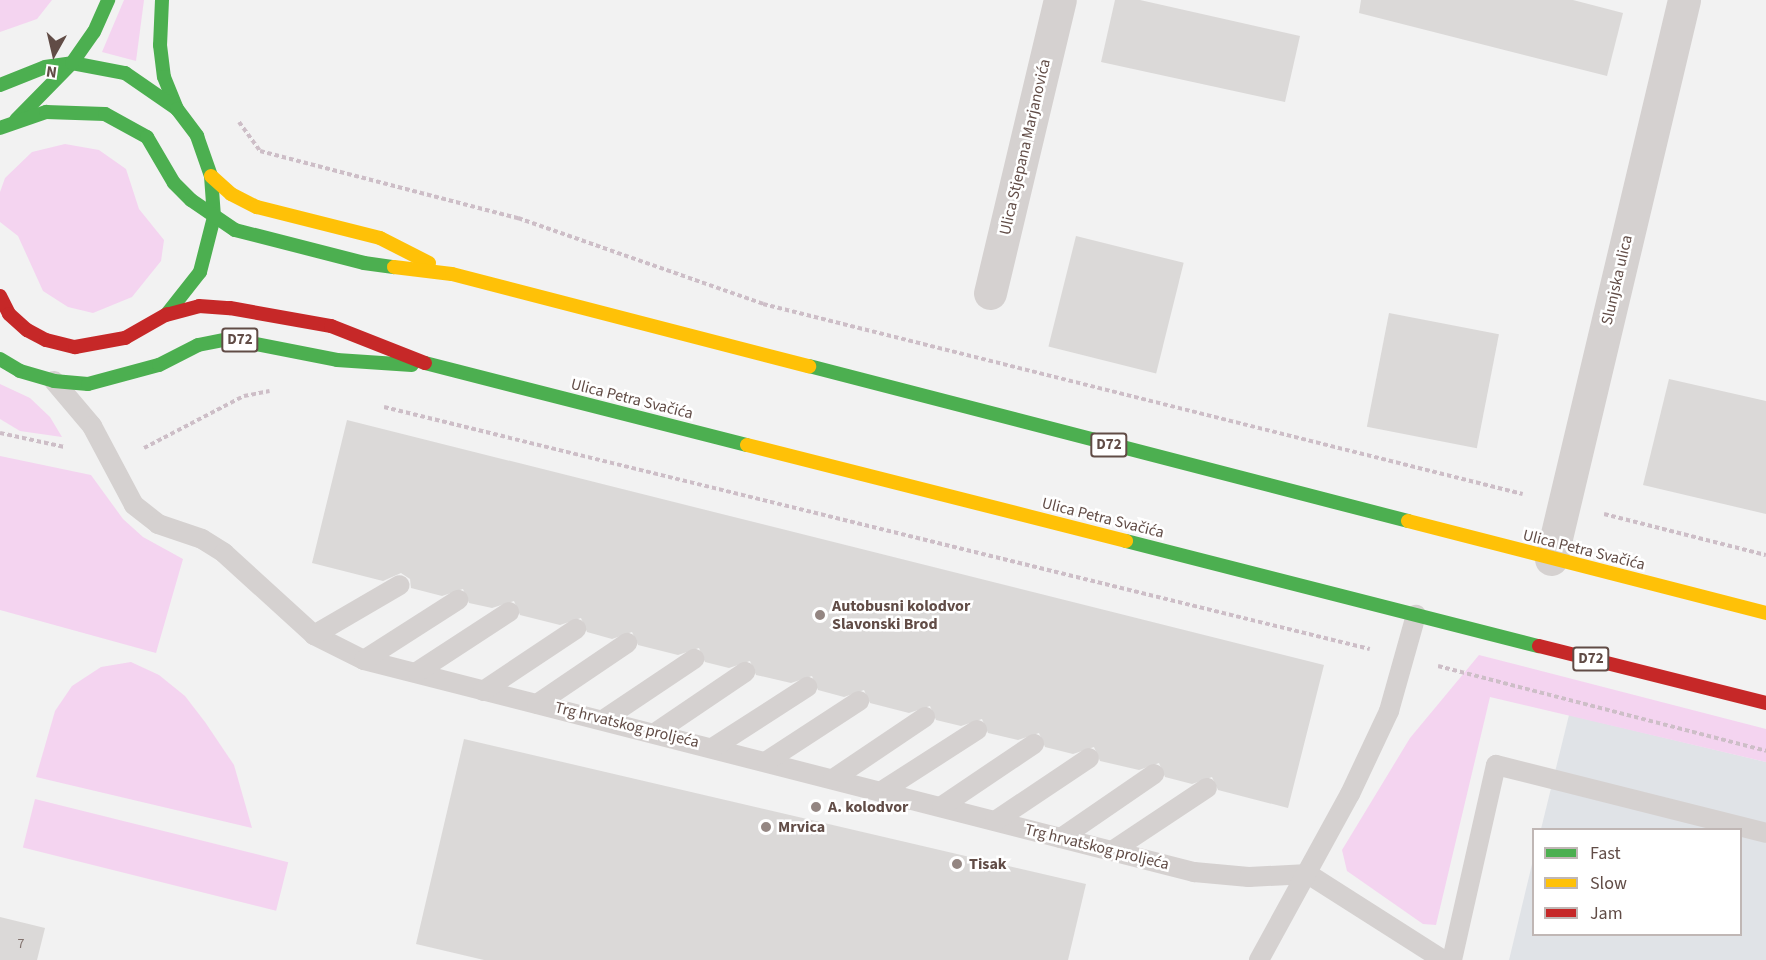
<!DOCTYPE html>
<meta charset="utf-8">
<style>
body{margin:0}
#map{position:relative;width:1766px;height:960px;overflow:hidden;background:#f2f2f2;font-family:"Source Sans 3",sans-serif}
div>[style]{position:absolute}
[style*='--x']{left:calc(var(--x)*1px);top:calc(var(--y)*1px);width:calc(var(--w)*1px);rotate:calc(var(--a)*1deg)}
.commercial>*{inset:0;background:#e0e3e7}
.green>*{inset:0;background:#f4d4f0;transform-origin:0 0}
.building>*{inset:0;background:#dbd9d8;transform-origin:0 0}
.path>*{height:4px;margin-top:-2px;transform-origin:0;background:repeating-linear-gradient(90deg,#cdbec7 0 4.5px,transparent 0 7.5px)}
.lane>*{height:20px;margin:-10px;padding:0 10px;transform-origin:10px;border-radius:10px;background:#d5d1d0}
.street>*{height:33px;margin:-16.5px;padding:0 16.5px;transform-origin:16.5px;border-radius:16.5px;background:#d5d1d0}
.fast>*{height:14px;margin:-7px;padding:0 7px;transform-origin:7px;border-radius:7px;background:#4caf50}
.slow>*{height:14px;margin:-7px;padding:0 7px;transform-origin:7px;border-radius:7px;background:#ffc107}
.jam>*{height:14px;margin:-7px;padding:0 7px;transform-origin:7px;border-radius:7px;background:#c62828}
.dots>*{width:16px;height:16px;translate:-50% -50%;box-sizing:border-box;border:3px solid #fff;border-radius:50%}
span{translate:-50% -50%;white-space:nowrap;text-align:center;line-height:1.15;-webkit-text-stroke:5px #fff;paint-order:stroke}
.number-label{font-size:14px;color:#81716c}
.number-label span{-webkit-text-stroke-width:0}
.shield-label span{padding:2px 4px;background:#fff;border:2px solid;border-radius:4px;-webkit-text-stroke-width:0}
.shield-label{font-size:15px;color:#614c46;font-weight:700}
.street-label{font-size:16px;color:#614c46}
.poi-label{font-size:16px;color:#614c46;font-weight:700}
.left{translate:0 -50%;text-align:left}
.legend{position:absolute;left:1532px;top:828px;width:210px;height:108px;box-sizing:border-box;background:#fff;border:2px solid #c0b7b5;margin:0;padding:8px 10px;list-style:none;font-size:18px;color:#614c46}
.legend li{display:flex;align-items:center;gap:12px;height:30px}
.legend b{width:30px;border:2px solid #c0b7b5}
.north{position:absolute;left:24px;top:24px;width:60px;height:60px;-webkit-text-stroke:4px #fff;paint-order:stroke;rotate:188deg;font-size:16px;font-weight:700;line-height:24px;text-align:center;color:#614c46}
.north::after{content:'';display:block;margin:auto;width:21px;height:27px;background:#614c46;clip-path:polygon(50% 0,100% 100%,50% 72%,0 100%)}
</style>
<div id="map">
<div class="commercial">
<div style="clip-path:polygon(1569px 715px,1766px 762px,1766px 960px,1509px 960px,1533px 860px,1534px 934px,1740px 934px,1740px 830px,1541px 829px)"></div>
</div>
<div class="green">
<div style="clip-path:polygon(0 0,52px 0,37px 19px,0 32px)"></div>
<div style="clip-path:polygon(124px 0,144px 0,136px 61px,102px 52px)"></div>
<div style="clip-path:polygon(65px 144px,99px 150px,126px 169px,139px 209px,164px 240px,161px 261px,132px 297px,93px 313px,68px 307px,43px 291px,18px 236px,0 222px,0 192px,5px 178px,32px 152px)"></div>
<div style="clip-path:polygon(0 384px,30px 398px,50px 417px,62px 437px,20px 431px,0 419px)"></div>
<div style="clip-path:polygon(0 456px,91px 475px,123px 519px,143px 537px,183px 559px,156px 653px,0 610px)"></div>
<div style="clip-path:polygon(1479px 655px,1766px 729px,1766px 762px,1490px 697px,1436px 925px,1423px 924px,1347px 871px,1342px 850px,1410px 738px)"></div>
<div style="clip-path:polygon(131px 662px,159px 675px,185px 696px,205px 722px,234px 765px,252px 828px,36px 777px,55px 711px,72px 686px,101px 667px)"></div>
<div style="left:35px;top:799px;width:261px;height:50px;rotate:14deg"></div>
</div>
<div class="building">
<div style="clip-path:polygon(1115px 0,1140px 0,1300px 36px,1285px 102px,1101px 62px)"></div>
<div style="clip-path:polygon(1361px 0,1573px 0,1623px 13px,1607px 76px,1359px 13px)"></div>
<div style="left:1076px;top:236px;width:111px;height:114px;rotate:14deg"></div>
<div style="left:1389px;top:313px;width:112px;height:116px;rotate:11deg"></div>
<div style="clip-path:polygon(1669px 379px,1766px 401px,1766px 514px,1643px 485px)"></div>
<div style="clip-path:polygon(347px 420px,1324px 665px,1288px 808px,1218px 790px,1212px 777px,1192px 784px,1165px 777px,1159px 763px,1139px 770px,1100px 761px,1094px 747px,1073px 754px,1045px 747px,1039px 733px,1018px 740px,988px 733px,982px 719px,961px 726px,936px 720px,930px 706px,909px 713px,870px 703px,864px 690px,844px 697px,818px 690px,812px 676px,791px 683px,756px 675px,750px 661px,729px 668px,705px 662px,699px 648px,678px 655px,638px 645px,632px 632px,612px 639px,587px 632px,581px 618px,560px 625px,520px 615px,514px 601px,492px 608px,469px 603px,463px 589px,442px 596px,411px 588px,410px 579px,401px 573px,383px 581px,312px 563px)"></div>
<div style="clip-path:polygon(464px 739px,1086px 884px,1068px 960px,484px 960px,416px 944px)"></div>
<div style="clip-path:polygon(0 917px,45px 928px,37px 960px,0 960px)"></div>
</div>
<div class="path">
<div style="--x:239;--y:122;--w:36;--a:54"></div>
<div style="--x:260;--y:151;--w:267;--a:14.6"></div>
<div style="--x:518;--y:218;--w:260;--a:19.3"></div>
<div style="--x:763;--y:304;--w:783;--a:14.04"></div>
<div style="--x:384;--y:407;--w:1015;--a:13.79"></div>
<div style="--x:0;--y:433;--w:66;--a:12.2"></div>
<div style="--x:144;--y:448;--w:113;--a:-27.5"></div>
<div style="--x:244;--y:396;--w:26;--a:-11"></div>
<div style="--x:1604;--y:514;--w:167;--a:14.2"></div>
<div style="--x:1438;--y:666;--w:339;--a:14.5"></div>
</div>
<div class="lane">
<div style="--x:54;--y:381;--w:59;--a:49.8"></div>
<div style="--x:92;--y:426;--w:89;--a:62"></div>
<div style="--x:134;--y:505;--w:31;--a:38"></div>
<div style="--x:158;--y:524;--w:46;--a:18.8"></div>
<div style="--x:202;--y:539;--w:26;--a:32"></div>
<div style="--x:224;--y:553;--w:122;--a:42.3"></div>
<div style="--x:314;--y:635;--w:56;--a:26.6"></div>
<div style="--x:364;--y:660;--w:857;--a:14.33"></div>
<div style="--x:1194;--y:872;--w:55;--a:5.2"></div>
<div style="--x:1249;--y:877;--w:59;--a:-2.9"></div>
<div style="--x:314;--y:635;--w:99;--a:-30.2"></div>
<div style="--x:364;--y:660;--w:112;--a:-32.6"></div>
<div style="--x:417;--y:672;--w:110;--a:-33.1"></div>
<div style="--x:483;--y:691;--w:112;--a:-33.7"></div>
<div style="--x:537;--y:704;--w:109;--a:-34.1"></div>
<div style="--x:603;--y:720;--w:110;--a:-33.8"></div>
<div style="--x:655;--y:733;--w:109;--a:-34.1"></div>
<div style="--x:714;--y:747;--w:111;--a:-32.8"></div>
<div style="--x:767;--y:761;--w:110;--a:-33.1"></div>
<div style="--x:833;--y:779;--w:111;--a:-34"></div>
<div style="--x:882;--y:791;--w:113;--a:-32.7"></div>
<div style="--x:942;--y:806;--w:111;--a:-34"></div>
<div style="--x:995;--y:821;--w:113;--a:-33.8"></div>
<div style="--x:1061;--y:838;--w:113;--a:-34.5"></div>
<div style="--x:1112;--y:851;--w:114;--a:-33.6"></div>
<div style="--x:1308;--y:874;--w:160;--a:32.5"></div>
<div style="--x:1259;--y:960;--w:189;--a:-61.3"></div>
<div style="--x:1350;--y:794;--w:92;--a:-64.8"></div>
<div style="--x:1389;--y:711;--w:100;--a:-74.3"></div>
<div style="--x:1452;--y:960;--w:200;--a:-77.3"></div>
<div style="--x:1496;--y:765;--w:278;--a:14.1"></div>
</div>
<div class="street">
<div style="--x:990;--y:293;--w:301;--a:-76.6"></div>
<div style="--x:1551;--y:559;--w:575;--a:-76.62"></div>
</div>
<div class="fast">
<div style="--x:162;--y:0;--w:45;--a:92.5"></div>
<div style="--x:160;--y:45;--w:32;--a:83"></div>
<div style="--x:164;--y:77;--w:35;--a:68"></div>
<div style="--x:0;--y:85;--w:48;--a:-21.8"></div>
<div style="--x:45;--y:67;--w:27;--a:-8"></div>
<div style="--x:72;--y:63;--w:54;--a:10.7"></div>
<div style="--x:125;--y:73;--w:63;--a:34.7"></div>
<div style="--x:177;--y:109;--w:34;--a:53"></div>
<div style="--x:197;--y:136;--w:42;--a:70.7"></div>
<div style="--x:211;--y:176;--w:41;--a:85.8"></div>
<div style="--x:214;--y:217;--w:57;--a:104.3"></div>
<div style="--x:200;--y:272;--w:53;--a:128.2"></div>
<div style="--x:16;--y:120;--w:80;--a:-45.5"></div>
<div style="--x:72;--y:63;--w:38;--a:-55"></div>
<div style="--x:94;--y:32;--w:35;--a:-66"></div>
<div style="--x:0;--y:128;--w:49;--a:-19.2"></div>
<div style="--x:46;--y:112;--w:59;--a:1.9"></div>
<div style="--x:105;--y:114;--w:48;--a:28.7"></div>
<div style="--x:147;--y:137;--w:53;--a:59.6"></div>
<div style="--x:174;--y:183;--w:24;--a:45"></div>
<div style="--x:191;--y:200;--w:53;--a:34.3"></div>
<div style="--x:235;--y:230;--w:133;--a:14.3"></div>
<div style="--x:364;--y:263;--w:30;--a:8"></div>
<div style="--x:0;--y:359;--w:23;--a:31"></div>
<div style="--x:20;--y:371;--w:35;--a:16"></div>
<div style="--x:54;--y:381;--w:34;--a:5"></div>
<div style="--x:88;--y:384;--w:73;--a:-15"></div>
<div style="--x:159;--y:365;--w:44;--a:-27.1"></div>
<div style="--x:198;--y:345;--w:33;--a:-11"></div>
<div style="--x:230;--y:339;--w:109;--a:11.1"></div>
<div style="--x:337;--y:360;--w:75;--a:3.8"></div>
<div style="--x:425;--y:363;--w:332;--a:14.3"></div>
<div style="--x:809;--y:366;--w:619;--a:14.51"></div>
<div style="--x:1126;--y:541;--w:426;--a:14.3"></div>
</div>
<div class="slow">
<div style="--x:211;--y:176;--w:27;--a:42"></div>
<div style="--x:231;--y:194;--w:29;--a:27"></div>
<div style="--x:257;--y:207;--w:127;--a:14.1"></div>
<div style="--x:380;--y:238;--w:55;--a:27"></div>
<div style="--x:394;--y:267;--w:58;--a:6.9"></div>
<div style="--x:452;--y:274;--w:369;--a:14.5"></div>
<div style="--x:747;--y:445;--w:391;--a:14.2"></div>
<div style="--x:1408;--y:521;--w:370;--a:14.4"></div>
</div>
<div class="jam">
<div style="--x:0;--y:296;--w:20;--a:63"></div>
<div style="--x:9;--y:314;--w:24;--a:42"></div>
<div style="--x:27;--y:330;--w:21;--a:28"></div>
<div style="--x:46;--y:340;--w:30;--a:14"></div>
<div style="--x:75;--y:347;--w:51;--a:-10.2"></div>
<div style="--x:125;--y:338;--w:48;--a:-29.7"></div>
<div style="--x:166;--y:315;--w:34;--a:-15"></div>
<div style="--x:199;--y:306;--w:31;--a:4"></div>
<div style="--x:230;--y:308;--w:103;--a:10.1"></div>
<div style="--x:331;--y:326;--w:101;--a:21.5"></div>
<div style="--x:1539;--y:646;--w:234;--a:14.1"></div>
</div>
<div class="dots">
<div style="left:820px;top:615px;background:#948682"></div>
<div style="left:816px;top:807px;background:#948682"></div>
<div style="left:766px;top:827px;background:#948682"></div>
<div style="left:957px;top:864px;background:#948682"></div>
</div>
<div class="number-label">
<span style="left:21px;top:944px">7</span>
</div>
<div class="shield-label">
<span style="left:240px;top:340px">D72</span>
<span style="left:1109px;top:445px">D72</span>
<span style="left:1591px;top:659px">D72</span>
</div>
<div class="street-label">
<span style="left:1025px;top:147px;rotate:-77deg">Ulica Stjepana Marjanovića</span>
<span style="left:1617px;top:280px;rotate:-77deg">Slunjska ulica</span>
<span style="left:632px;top:399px;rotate:14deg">Ulica Petra Svačića</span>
<span style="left:1103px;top:518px;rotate:14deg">Ulica Petra Svačića</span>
<span style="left:1584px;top:550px;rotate:14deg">Ulica Petra Svačića</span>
<span style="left:627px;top:725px;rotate:14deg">Trg hrvatskog proljeća</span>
<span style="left:1097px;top:847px;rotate:14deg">Trg hrvatskog proljeća</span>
</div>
<div class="poi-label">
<span class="left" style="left:832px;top:615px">Autobusni kolodvor<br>Slavonski Brod</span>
<span class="left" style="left:828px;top:807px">A. kolodvor</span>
<span class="left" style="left:778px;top:827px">Mrvica</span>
<span class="left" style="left:969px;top:864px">Tisak</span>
</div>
<ul class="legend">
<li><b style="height:8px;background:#4caf50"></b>Fast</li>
<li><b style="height:8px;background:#ffc107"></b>Slow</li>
<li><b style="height:8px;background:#c62828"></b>Jam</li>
</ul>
<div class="north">N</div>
</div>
